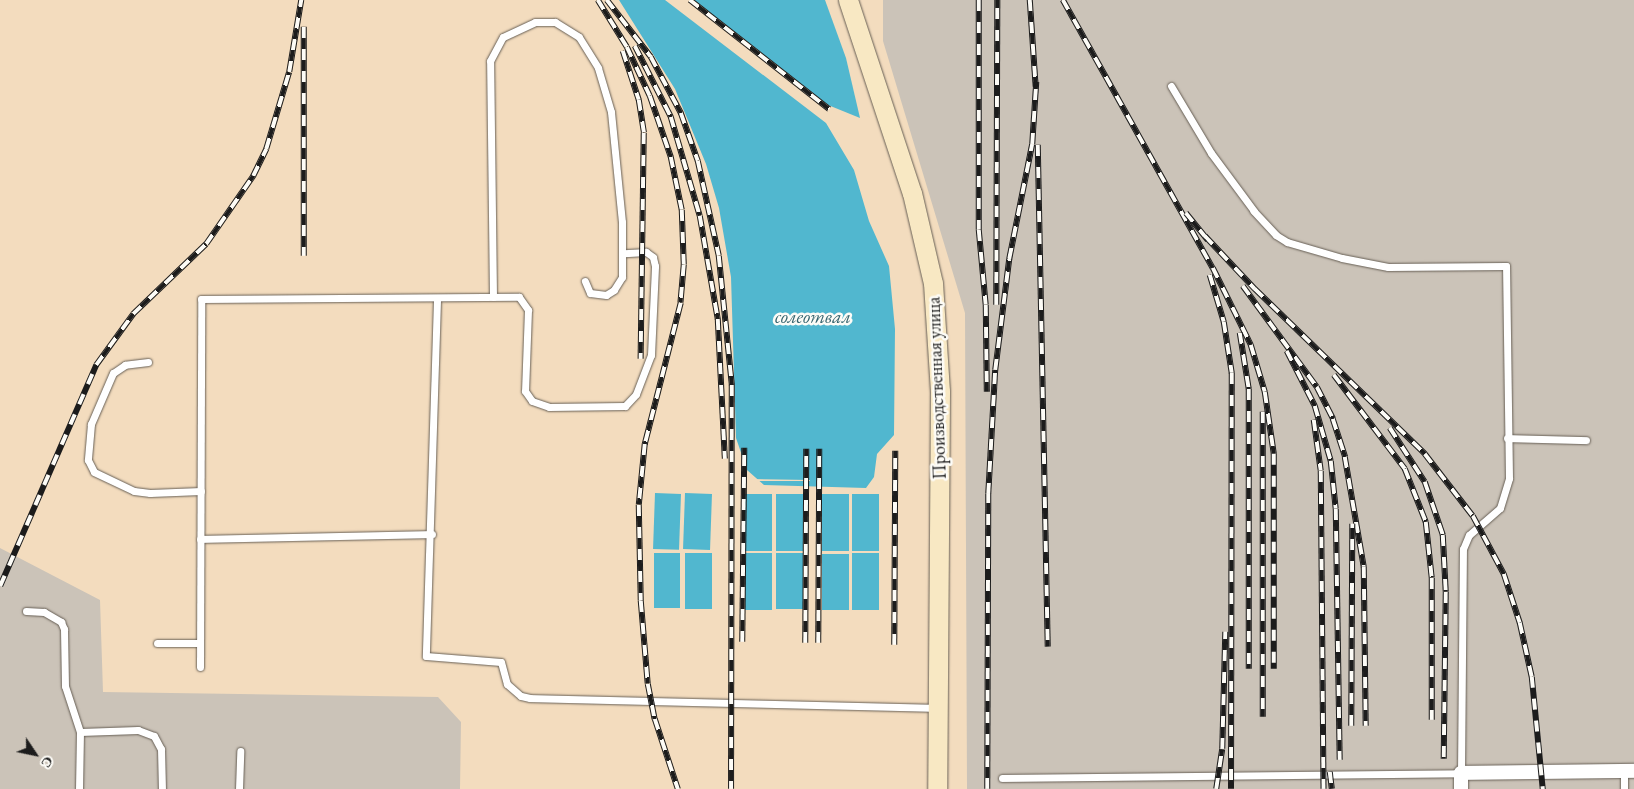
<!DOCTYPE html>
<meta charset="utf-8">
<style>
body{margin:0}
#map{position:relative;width:1634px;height:789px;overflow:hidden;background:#f3dcbe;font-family:"EB Garamond",serif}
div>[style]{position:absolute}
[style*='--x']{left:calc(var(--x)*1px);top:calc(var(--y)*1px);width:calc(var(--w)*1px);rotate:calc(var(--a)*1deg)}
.industrial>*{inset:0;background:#cbc3b8}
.water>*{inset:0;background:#51b7cf;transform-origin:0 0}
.pier>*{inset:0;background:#f3dcbe}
.roads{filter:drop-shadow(0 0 1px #675f55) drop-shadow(0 0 1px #675f55)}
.lane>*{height:7px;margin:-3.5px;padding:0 3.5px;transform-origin:3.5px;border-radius:3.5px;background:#fff}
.street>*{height:14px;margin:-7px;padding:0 7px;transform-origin:7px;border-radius:7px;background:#fff}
.secondary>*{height:19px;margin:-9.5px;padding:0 9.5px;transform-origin:9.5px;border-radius:9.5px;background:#f8e8c3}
.rail>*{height:5.5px;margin-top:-2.75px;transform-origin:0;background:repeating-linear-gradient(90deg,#fdfcf7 0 11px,#1c1c1c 0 22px);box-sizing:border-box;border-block:1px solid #1c1c1c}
span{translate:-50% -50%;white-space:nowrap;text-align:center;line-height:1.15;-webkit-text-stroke:5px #fdfcf7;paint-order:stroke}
.street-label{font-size:18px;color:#1c1c1c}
.water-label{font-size:19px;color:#34626d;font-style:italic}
.north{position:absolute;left:10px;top:729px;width:50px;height:50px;-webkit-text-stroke:4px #fdfcf7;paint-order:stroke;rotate:124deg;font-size:14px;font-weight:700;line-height:20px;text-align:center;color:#1c1c1c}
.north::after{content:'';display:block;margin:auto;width:18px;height:22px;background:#1c1c1c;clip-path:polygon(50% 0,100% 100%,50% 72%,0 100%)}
</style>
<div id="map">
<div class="industrial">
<div style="clip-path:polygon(883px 0,1634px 0,1634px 789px,967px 789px,965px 313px,883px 41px)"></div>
<div style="clip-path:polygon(0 548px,100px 600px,103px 692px,438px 697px,461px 722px,460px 789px,0 789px)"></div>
</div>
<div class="water">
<div style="clip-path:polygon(619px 0,665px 0,826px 123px,854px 170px,869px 221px,889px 266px,895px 329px,894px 435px,877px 454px,874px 477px,866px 488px,764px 485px,747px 470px,736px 438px,731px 277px,719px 208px,706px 164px,675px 89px)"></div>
<div style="clip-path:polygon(694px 0,825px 0,846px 58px,860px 118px,828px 105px)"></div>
<div style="left:655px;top:493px;width:26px;height:56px;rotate:2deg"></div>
<div style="left:685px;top:493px;width:27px;height:56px;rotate:2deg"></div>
<div style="left:745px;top:494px;width:27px;height:57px"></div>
<div style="left:776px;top:494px;width:27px;height:57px"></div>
<div style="left:822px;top:494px;width:27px;height:57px"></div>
<div style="left:852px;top:494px;width:27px;height:57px"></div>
<div style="left:654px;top:553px;width:26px;height:55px"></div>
<div style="left:685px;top:553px;width:27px;height:56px"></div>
<div style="left:745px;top:553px;width:27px;height:57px"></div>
<div style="left:776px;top:553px;width:27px;height:56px"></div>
<div style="left:852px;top:553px;width:27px;height:57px"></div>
<div style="left:822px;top:554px;width:27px;height:56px"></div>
</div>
<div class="pier">
<div style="clip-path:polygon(750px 479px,810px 480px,810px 481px,752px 481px)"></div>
</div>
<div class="roads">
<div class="lane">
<div style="--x:493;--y:297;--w:236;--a:-90.7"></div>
<div style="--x:490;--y:61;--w:27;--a:-62"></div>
<div style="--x:503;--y:37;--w:35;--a:-25"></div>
<div style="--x:535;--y:22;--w:20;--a:0"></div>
<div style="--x:555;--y:22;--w:28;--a:32"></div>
<div style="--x:579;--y:37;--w:36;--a:58"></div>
<div style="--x:598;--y:68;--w:46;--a:73.5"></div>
<div style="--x:611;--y:112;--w:111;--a:84.3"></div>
<div style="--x:622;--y:222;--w:55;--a:90"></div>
<div style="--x:622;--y:277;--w:15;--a:122"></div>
<div style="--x:614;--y:290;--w:9;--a:148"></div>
<div style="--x:606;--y:295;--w:16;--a:-173"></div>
<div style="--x:590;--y:293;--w:13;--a:-113"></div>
<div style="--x:437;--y:300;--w:356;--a:91.8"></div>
<div style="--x:426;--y:656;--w:75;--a:4.6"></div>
<div style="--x:501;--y:662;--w:23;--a:75"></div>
<div style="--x:507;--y:684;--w:18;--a:41"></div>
<div style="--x:521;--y:696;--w:9;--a:13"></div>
<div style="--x:530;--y:698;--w:407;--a:1.4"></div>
<div style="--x:148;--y:362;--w:23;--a:173"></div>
<div style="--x:125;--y:365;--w:14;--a:146"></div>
<div style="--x:113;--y:373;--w:56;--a:113.3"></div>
<div style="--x:91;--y:424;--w:36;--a:95"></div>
<div style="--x:88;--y:460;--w:13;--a:63"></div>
<div style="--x:94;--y:472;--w:44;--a:25.4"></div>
<div style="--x:134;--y:491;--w:16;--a:7"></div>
<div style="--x:150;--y:493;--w:51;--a:-2.2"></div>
<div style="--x:1507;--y:438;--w:79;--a:1.5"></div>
<div style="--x:200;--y:539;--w:232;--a:-1.2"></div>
<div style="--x:26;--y:611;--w:18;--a:3"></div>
<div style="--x:44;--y:612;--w:20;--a:30"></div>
<div style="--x:61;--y:622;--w:8;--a:67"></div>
<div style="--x:64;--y:629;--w:57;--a:89"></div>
<div style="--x:65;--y:686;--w:48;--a:71.9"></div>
<div style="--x:80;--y:732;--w:57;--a:91"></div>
<div style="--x:157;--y:643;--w:43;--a:0"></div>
<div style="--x:200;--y:667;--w:368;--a:-89.8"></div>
<div style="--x:201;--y:299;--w:318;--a:-0.4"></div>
<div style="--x:519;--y:297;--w:16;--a:55"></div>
<div style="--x:528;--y:310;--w:81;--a:92.1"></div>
<div style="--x:525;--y:391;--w:12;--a:55"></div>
<div style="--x:532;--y:401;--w:18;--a:19"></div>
<div style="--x:549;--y:407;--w:76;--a:-0.8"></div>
<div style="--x:625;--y:406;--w:16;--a:-47"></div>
<div style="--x:636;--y:394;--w:42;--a:-69"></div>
<div style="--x:651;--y:355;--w:89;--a:-87.4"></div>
<div style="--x:655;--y:266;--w:9;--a:-103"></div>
<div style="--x:653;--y:257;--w:9;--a:-144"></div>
<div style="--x:646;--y:252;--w:22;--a:177"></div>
<div style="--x:80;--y:732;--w:58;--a:-2"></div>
<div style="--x:138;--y:730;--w:17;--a:21"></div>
<div style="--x:154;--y:736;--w:15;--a:62"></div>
<div style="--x:161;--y:749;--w:40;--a:88.6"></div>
<div style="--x:1624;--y:771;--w:18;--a:90"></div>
<div style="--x:1002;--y:778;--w:459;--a:-0.6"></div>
<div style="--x:1461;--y:773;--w:224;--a:-89.5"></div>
<div style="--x:1463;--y:549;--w:15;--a:-67"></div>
<div style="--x:1469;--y:535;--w:41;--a:-41.1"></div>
<div style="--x:1500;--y:508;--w:31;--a:-73"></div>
<div style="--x:1509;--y:478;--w:212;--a:-90.8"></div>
<div style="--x:1506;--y:266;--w:118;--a:179.5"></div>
<div style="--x:1388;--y:267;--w:47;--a:-168.9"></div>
<div style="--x:1342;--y:258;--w:57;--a:-163.8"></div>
<div style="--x:1287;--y:242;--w:13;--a:-148"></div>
<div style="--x:1276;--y:235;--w:33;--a:-133"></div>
<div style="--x:1254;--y:211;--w:72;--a:-126.6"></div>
<div style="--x:1211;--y:153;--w:78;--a:-120.8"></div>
<div style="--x:239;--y:789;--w:38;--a:-88"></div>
</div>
<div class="street">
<div style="--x:1461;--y:789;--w:16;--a:-90"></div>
<div style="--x:1461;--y:773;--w:173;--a:-0.7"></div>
</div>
<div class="secondary">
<div style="--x:848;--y:0;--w:203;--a:71.7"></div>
<div style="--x:912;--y:193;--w:92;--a:76.9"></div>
<div style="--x:933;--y:283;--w:109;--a:86.3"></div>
<div style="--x:940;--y:392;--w:397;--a:90.4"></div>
</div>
</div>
<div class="rail">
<div style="--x:598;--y:0;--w:55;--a:58.3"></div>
<div style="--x:627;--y:47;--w:54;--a:64.9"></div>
<div style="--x:650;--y:96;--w:65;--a:71"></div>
<div style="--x:671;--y:157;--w:54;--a:78.3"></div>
<div style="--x:682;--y:210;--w:55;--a:87.9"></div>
<div style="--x:684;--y:265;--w:38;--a:95"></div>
<div style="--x:681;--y:303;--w:146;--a:104.3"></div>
<div style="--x:645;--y:444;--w:61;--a:95.6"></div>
<div style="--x:639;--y:505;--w:96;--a:88.8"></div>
<div style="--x:641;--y:601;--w:83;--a:85.2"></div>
<div style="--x:648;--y:684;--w:36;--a:79"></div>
<div style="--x:655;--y:719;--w:74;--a:71.8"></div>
<div style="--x:607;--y:0;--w:72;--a:52.3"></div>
<div style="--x:651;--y:57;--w:64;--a:61.8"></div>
<div style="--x:681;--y:113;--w:51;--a:70.5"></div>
<div style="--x:698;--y:161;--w:97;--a:77.5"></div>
<div style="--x:719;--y:256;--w:130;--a:84.2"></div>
<div style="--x:732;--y:385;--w:404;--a:90.1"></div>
<div style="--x:690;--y:0;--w:177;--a:38.1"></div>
<div style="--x:979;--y:0;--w:230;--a:90"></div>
<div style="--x:979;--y:230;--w:75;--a:84.7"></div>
<div style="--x:986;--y:305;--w:87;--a:89.3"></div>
<div style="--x:1030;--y:0;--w:87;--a:86.1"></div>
<div style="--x:1063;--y:0;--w:307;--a:60.8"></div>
<div style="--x:1213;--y:268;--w:86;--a:63.7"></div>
<div style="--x:1251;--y:345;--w:49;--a:73.4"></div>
<div style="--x:1265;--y:392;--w:63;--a:81.7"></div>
<div style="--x:1274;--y:454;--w:215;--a:90"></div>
<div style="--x:304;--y:27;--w:229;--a:90"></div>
<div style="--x:635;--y:46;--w:80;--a:63.1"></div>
<div style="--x:671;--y:117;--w:103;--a:73.7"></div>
<div style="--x:700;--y:216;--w:105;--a:80.1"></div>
<div style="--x:718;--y:319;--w:140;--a:87.1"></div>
<div style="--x:623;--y:51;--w:52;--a:71.9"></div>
<div style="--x:639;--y:100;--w:33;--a:81"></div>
<div style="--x:644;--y:133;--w:226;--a:90.8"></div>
<div style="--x:1038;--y:145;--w:502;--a:88.86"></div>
<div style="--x:1186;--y:213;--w:35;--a:51"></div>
<div style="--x:1205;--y:236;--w:73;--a:46.7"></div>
<div style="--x:1255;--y:289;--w:237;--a:44.1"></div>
<div style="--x:1425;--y:454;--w:78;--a:52.3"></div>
<div style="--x:1473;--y:516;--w:66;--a:61.9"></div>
<div style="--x:1504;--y:574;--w:52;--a:71.9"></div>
<div style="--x:1520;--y:623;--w:55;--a:77.5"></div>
<div style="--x:1532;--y:677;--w:113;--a:84.4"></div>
<div style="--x:1210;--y:275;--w:49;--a:73.4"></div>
<div style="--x:1224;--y:322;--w:52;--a:81.1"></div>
<div style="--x:1232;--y:373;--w:416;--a:90.1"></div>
<div style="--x:1243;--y:286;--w:125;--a:53.8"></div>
<div style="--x:1317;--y:387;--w:36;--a:63"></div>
<div style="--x:1333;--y:419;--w:40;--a:72"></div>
<div style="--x:1345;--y:457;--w:112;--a:80.2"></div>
<div style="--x:1364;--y:567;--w:159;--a:89.3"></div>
<div style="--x:996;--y:305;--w:305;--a:-89.8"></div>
<div style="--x:1240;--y:333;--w:57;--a:80.9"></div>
<div style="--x:1249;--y:389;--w:280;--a:90"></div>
<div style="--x:1287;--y:351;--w:62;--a:63"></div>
<div style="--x:1315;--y:406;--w:57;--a:73.8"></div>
<div style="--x:1331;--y:461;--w:48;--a:84.1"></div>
<div style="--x:1336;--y:509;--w:251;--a:89.1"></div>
<div style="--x:1334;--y:375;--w:118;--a:52.9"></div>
<div style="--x:1405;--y:469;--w:57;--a:68.4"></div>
<div style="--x:1426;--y:522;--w:56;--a:83.9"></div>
<div style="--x:1432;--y:578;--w:142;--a:90"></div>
<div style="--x:1263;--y:412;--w:305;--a:90"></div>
<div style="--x:1314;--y:420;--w:51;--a:82.2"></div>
<div style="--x:1321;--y:471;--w:318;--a:89.5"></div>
<div style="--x:1390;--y:428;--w:64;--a:57.1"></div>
<div style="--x:1425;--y:482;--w:56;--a:71.2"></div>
<div style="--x:1443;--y:535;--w:57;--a:87"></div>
<div style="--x:1446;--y:592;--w:167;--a:90.7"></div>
<div style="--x:0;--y:586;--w:241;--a:-66.5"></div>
<div style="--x:96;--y:365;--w:63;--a:-54"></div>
<div style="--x:133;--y:314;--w:101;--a:-43.8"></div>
<div style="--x:206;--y:244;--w:83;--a:-55.3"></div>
<div style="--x:253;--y:176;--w:30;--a:-64"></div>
<div style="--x:266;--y:149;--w:80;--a:-73.4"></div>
<div style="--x:289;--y:72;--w:73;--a:-80.5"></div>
<div style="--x:742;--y:642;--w:194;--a:-89.4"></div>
<div style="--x:805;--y:643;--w:194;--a:-89.7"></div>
<div style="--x:818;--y:643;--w:194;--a:-89.7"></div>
<div style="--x:894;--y:645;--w:194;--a:-89.7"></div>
<div style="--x:1351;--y:726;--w:202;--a:-89.7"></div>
<div style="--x:1330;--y:772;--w:17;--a:83"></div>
<div style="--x:987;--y:789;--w:295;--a:-89.8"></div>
<div style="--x:988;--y:494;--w:124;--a:-86.8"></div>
<div style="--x:995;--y:370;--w:112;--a:-82.8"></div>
<div style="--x:1009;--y:259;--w:117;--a:-78.7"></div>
<div style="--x:1032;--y:144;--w:62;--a:-86.3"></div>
<div style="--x:1216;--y:789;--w:40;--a:-81.5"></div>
<div style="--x:1222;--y:749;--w:117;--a:-88.5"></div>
</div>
<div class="street-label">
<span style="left:937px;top:388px;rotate:-92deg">Производственная улица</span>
</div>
<div class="water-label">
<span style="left:813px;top:317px">солеотвал</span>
</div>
<div class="north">С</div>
</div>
